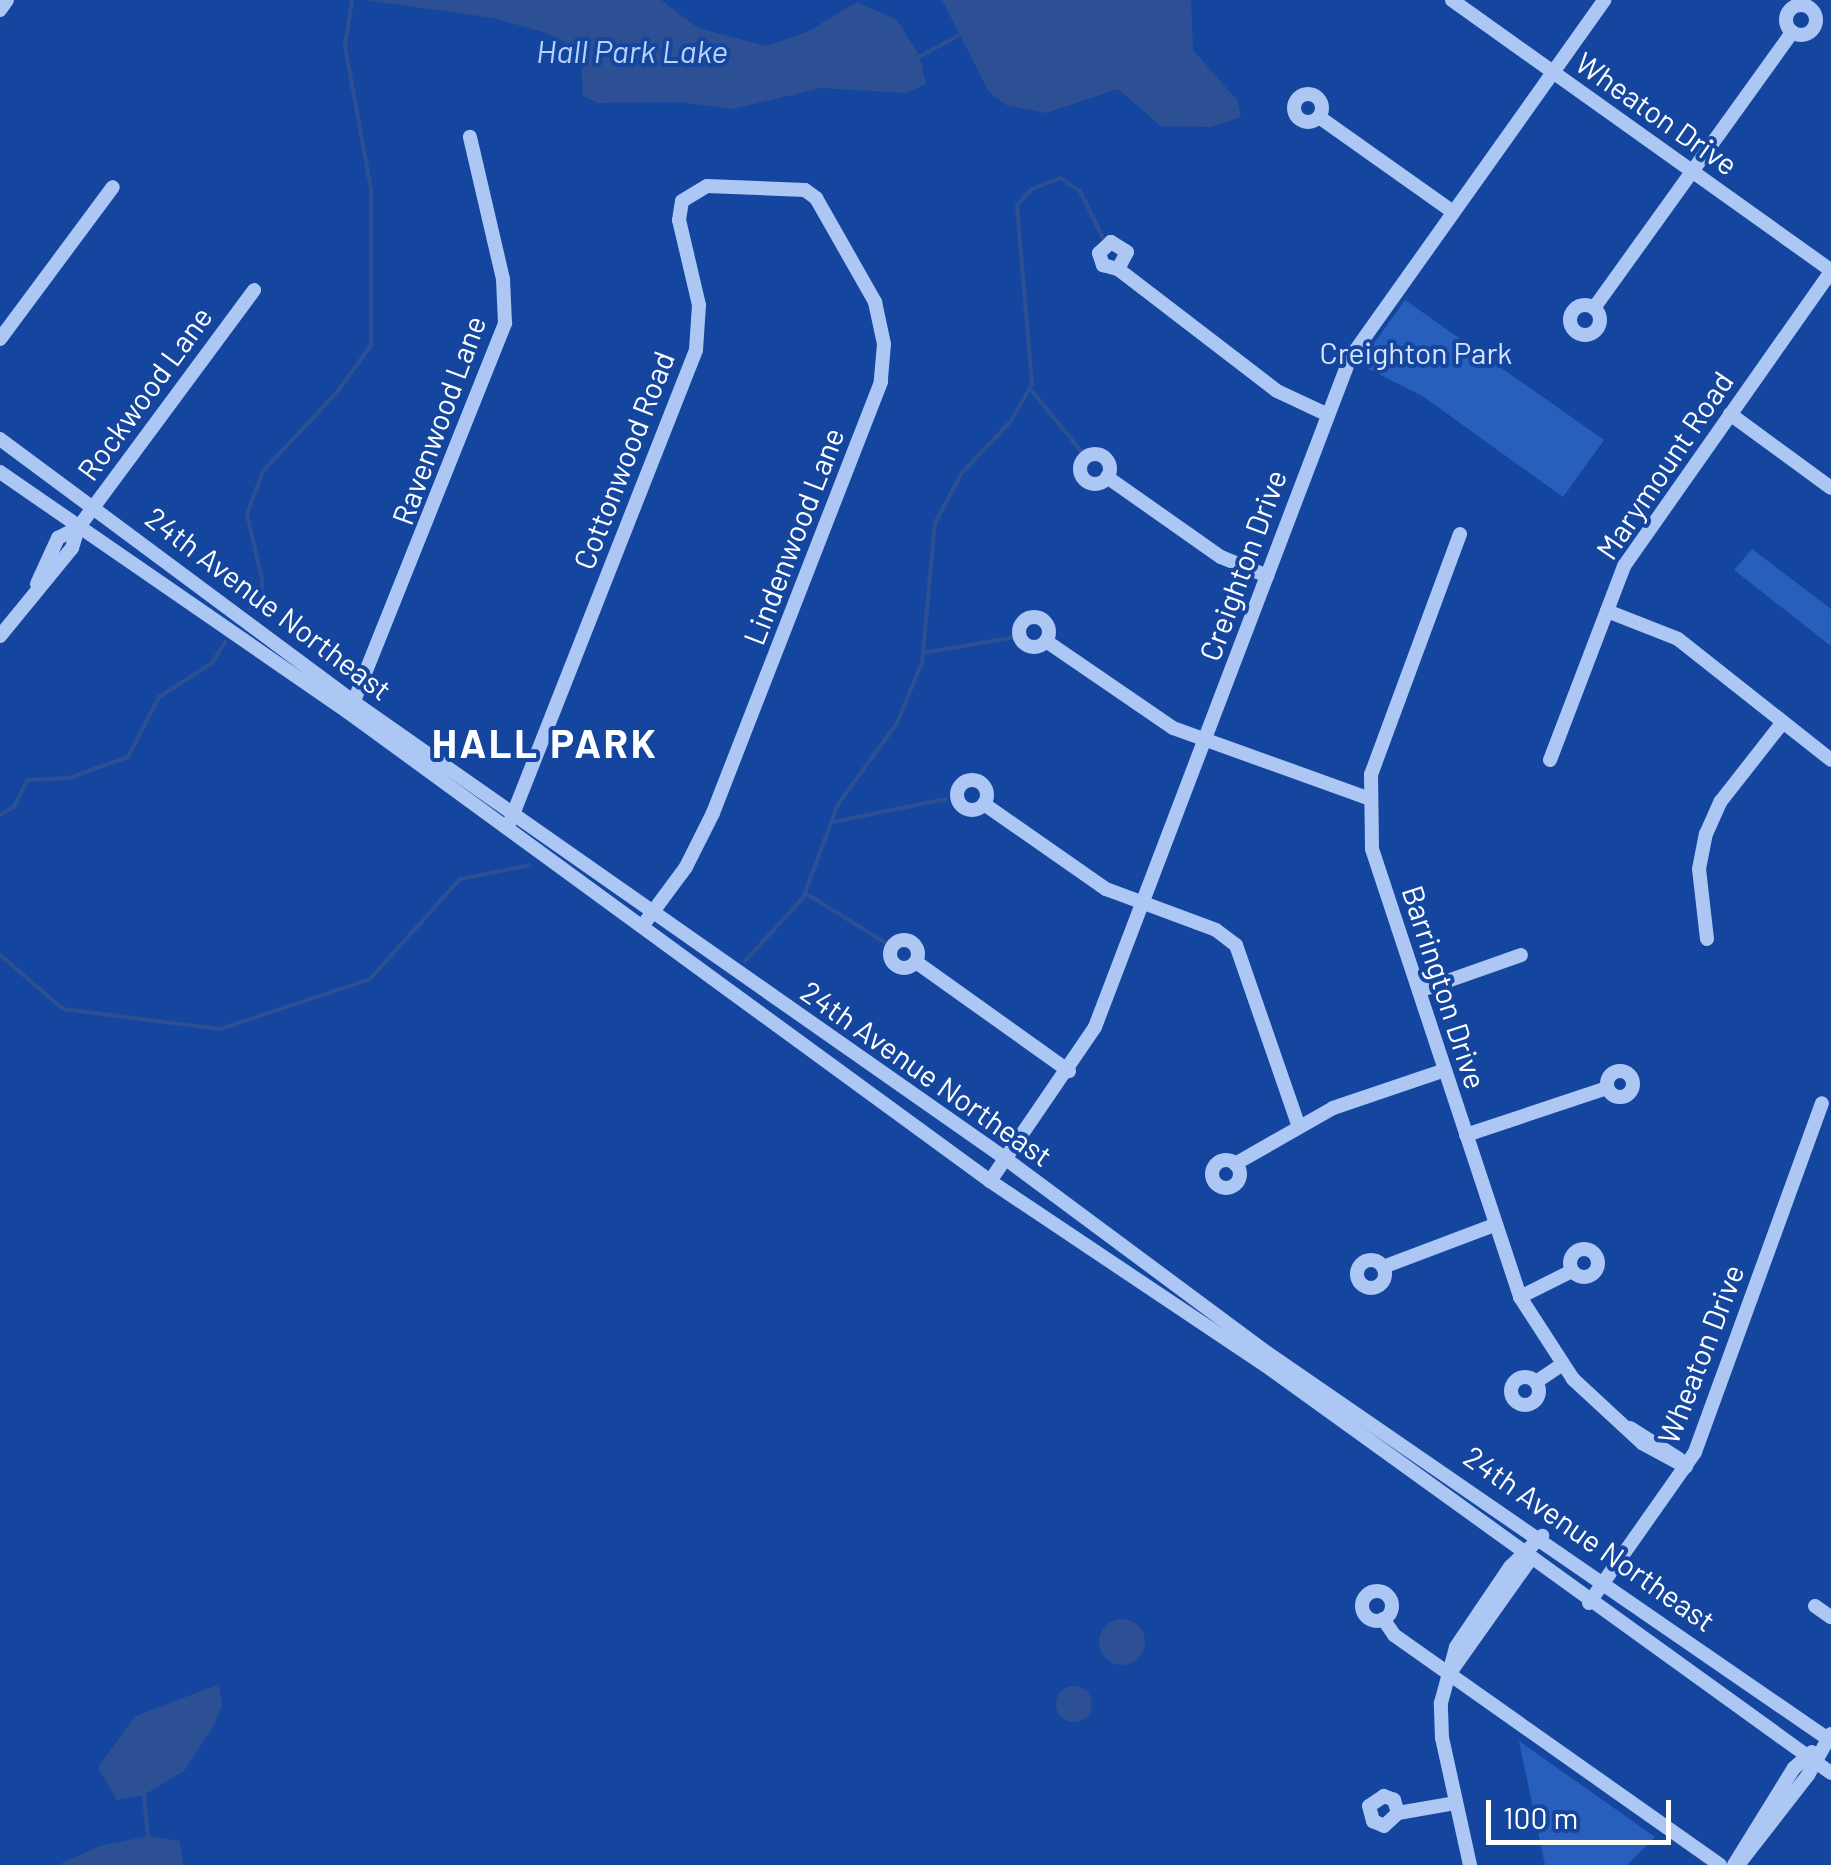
<!DOCTYPE html>
<style>
body{margin:0}
#map{position:relative;width:1831px;height:1865px;overflow:hidden;background:#15469f;font-family:Barlow,sans-serif}
div>[style]{position:absolute}
[style*='--x']{left:calc(var(--x)*1px);top:calc(var(--y)*1px);width:calc(var(--w)*1px);rotate:calc(var(--a)*1deg)}
.green>*{inset:0;background:#285fbd}
.water>*{inset:0;background:#2c5093}
.round{border-radius:50%}
.stream>*{height:4px;margin:-2px;padding:0 2px;transform-origin:2px;border-radius:2px;background:#2c5093}
.minor>*{height:14px;margin:-7px;padding:0 7px;transform-origin:7px;border-radius:7px;background:#adc7f4}
.minor>.ring{margin:-7px;padding:0;box-sizing:content-box;background:none;border:14px solid #adc7f4;border-radius:50%}
span{translate:-50% -50%;white-space:nowrap;text-align:center;line-height:1.15;-webkit-text-stroke:8px #15469f;paint-order:stroke}
.street-label{font-size:30px;color:#fff}
.park-label{font-size:30px;color:#d6e4fd}
.water-label{font-size:32px;color:#bad2fa;font-style:italic}
.district-label{font-size:40px;color:#fff;font-weight:700;letter-spacing:2.5px}
.scale{position:absolute;left:1486px;top:1800px;width:185px;height:45px;box-sizing:border-box;border:5px solid #fff;border-top:0;padding-left:12px;font-size:30px;line-height:35px;white-space:nowrap;color:#fff;-webkit-text-stroke:8px #15469f;paint-order:stroke}
</style>
<div id="map">
<div class="green">
<div style="clip-path:polygon(1405px 300px,1604px 440px,1563px 497px,1424px 397px,1359px 364px)"></div>
<div style="clip-path:polygon(1752px 549px,1831px 609px,1831px 646px,1734px 570px)"></div>
<div style="clip-path:polygon(1519px 1741px,1655px 1837px,1627px 1865px,1545px 1865px)"></div>
</div>
<div class="water">
<div style="clip-path:polygon(364px 0,661px 0,698px 28px,766px 46px,807px 32px,857px 2px,897px 20px,919px 55px,926px 84px,906px 93px,821px 88px,733px 109px,678px 102px,598px 103px,583px 96px,581px 59px,572px 46px,549px 34px,494px 18px)"></div>
<div style="clip-path:polygon(942px 0,1191px 0,1193px 50px,1238px 101px,1241px 117px,1211px 127px,1161px 126px,1118px 89px,1046px 113px,1006px 105px,989px 92px)"></div>
<div class="round" style="left:1099px;top:1619px;width:46px;height:46px"></div>
<div style="clip-path:polygon(219px 1684px,222px 1705px,213px 1727px,184px 1771px,144px 1795px,117px 1800px,98px 1768px,134px 1717px)"></div>
<div class="round" style="left:1056px;top:1686px;width:36px;height:36px"></div>
<div style="clip-path:polygon(149px 1836px,180px 1841px,183px 1865px,58px 1865px,100px 1846px)"></div>
</div>
<div class="stream">
<div style="--x:917;--y:58;--w:50;--a:-28.6"></div>
<div style="--x:1032;--y:391;--w:85;--a:50.7"></div>
<div style="--x:250;--y:608;--w:15;--a:-37"></div>
<div style="--x:262;--y:599;--w:20;--a:-90"></div>
<div style="--x:262;--y:579;--w:67;--a:-103"></div>
<div style="--x:247;--y:514;--w:46;--a:-69.6"></div>
<div style="--x:263;--y:471;--w:110;--a:-46.8"></div>
<div style="--x:338;--y:391;--w:57;--a:-54.3"></div>
<div style="--x:371;--y:345;--w:156;--a:-90"></div>
<div style="--x:371;--y:189;--w:145;--a:-100.3"></div>
<div style="--x:345;--y:46;--w:47;--a:-81.3"></div>
<div style="--x:923;--y:653;--w:98;--a:-9.9"></div>
<div style="--x:0;--y:815;--w:16;--a:-30"></div>
<div style="--x:14;--y:807;--w:30;--a:-64"></div>
<div style="--x:27;--y:780;--w:42;--a:-2.7"></div>
<div style="--x:69;--y:778;--w:63;--a:-19.6"></div>
<div style="--x:128;--y:757;--w:68;--a:-62.7"></div>
<div style="--x:159;--y:697;--w:63;--a:-32.7"></div>
<div style="--x:212;--y:663;--w:25;--a:-58"></div>
<div style="--x:833;--y:822;--w:115;--a:-11.5"></div>
<div style="--x:807;--y:894;--w:100;--a:31.9"></div>
<div style="--x:0;--y:955;--w:83;--a:40.6"></div>
<div style="--x:63;--y:1009;--w:158;--a:7.3"></div>
<div style="--x:220;--y:1029;--w:158;--a:-18.4"></div>
<div style="--x:370;--y:979;--w:135;--a:-48"></div>
<div style="--x:460;--y:879;--w:71;--a:-11.3"></div>
<div style="--x:745;--y:961;--w:86;--a:-47.4"></div>
<div style="--x:803;--y:898;--w:100;--a:-69.6"></div>
<div style="--x:838;--y:804;--w:100;--a:-53.9"></div>
<div style="--x:897;--y:723;--w:66;--a:-67.7"></div>
<div style="--x:922;--y:662;--w:140;--a:-84.7"></div>
<div style="--x:935;--y:523;--w:55;--a:-62"></div>
<div style="--x:961;--y:474;--w:73;--a:-46.7"></div>
<div style="--x:1011;--y:421;--w:43;--a:-60.4"></div>
<div style="--x:1032;--y:384;--w:180;--a:-94.8"></div>
<div style="--x:1017;--y:205;--w:22;--a:-47"></div>
<div style="--x:1032;--y:189;--w:30;--a:-21"></div>
<div style="--x:1060;--y:178;--w:24;--a:33"></div>
<div style="--x:1080;--y:191;--w:55;--a:63.9"></div>
<div style="--x:144;--y:1795;--w:43;--a:84.7"></div>
</div>
<div class="minor">
<div style="--x:1452;--y:0;--w:465;--a:35.5"></div>
<div class="ring" style="left:1786px;top:5px;width:16px;height:16px"></div>
<div style="--x:0;--y:10;--w:12;--a:-55"></div>
<div class="ring" style="left:1294px;top:94px;width:14px;height:14px"></div>
<div style="--x:1319;--y:117;--w:163;--a:35.3"></div>
<div style="--x:1118;--y:269;--w:19;--a:-62"></div>
<div style="--x:1127;--y:252;--w:19;--a:-148"></div>
<div style="--x:1111;--y:242;--w:16;--a:137"></div>
<div style="--x:1099;--y:253;--w:13;--a:72"></div>
<div style="--x:1103;--y:265;--w:16;--a:15"></div>
<div style="--x:1118;--y:269;--w:200;--a:37.5"></div>
<div style="--x:1277;--y:391;--w:54;--a:25.1"></div>
<div class="ring" style="left:1570px;top:305px;width:16px;height:16px"></div>
<div style="--x:1594;--y:308;--w:340;--a:-54.3"></div>
<div style="--x:0;--y:339;--w:189;--a:-53.4"></div>
<div style="--x:1730;--y:414;--w:125;--a:36.2"></div>
<div style="--x:0;--y:439;--w:442;--a:36.6"></div>
<div style="--x:355;--y:703;--w:795;--a:35.01"></div>
<div style="--x:1006;--y:1159;--w:324;--a:36.6"></div>
<div style="--x:1266;--y:1352;--w:686;--a:34.55"></div>
<div class="ring" style="left:1080px;top:454px;width:16px;height:16px"></div>
<div style="--x:0;--y:472;--w:423;--a:34.6"></div>
<div style="--x:348;--y:712;--w:795;--a:36.15"></div>
<div style="--x:990;--y:1181;--w:339;--a:33.8"></div>
<div style="--x:1272;--y:1370;--w:689;--a:35.79"></div>
<div style="--x:1107;--y:477;--w:139;--a:35.1"></div>
<div style="--x:1221;--y:557;--w:50;--a:22.4"></div>
<div style="--x:1460;--y:534;--w:256;--a:110.3"></div>
<div style="--x:1371;--y:774;--w:75;--a:89.2"></div>
<div style="--x:1372;--y:849;--w:472;--a:71.7"></div>
<div style="--x:1520;--y:1297;--w:98;--a:57.1"></div>
<div style="--x:1573;--y:1379;--w:94;--a:42.8"></div>
<div style="--x:1642;--y:1443;--w:50;--a:28.6"></div>
<div style="--x:37;--y:584;--w:51;--a:-65.5"></div>
<div style="--x:58;--y:538;--w:22;--a:-27"></div>
<div style="--x:1607;--y:611;--w:76;--a:21.5"></div>
<div style="--x:1678;--y:639;--w:195;--a:38.3"></div>
<div class="ring" style="left:1019px;top:617px;width:16px;height:16px"></div>
<div style="--x:0;--y:636;--w:114;--a:-50.7"></div>
<div style="--x:72;--y:548;--w:21;--a:-73"></div>
<div style="--x:78;--y:528;--w:296;--a:-53.5"></div>
<div style="--x:1046;--y:641;--w:154;--a:34.4"></div>
<div style="--x:1173;--y:728;--w:206;--a:19.8"></div>
<div style="--x:350;--y:711;--w:418;--a:-68.2"></div>
<div style="--x:505;--y:323;--w:44;--a:-92.6"></div>
<div style="--x:503;--y:279;--w:146;--a:-103.1"></div>
<div style="--x:1550;--y:760;--w:208;--a:-69.1"></div>
<div style="--x:1624;--y:566;--w:360;--a:-54.9"></div>
<div class="ring" style="left:957px;top:780px;width:16px;height:16px"></div>
<div style="--x:984;--y:804;--w:149;--a:34.9"></div>
<div style="--x:1106;--y:889;--w:117;--a:20.4"></div>
<div style="--x:1216;--y:930;--w:25;--a:37"></div>
<div style="--x:1236;--y:945;--w:189;--a:70.9"></div>
<div style="--x:510;--y:822;--w:507;--a:-68.49"></div>
<div style="--x:696;--y:350;--w:45;--a:-86.2"></div>
<div style="--x:699;--y:305;--w:87;--a:-103.2"></div>
<div style="--x:679;--y:220;--w:19;--a:-81"></div>
<div style="--x:682;--y:201;--w:29;--a:-31"></div>
<div style="--x:707;--y:186;--w:98;--a:2.3"></div>
<div style="--x:805;--y:190;--w:14;--a:36"></div>
<div style="--x:816;--y:198;--w:120;--a:60.4"></div>
<div style="--x:875;--y:302;--w:43;--a:77.9"></div>
<div style="--x:884;--y:344;--w:38;--a:95"></div>
<div style="--x:881;--y:382;--w:463;--a:111.3"></div>
<div style="--x:713;--y:813;--w:60;--a:116.6"></div>
<div style="--x:686;--y:867;--w:67;--a:126.5"></div>
<div style="--x:1707;--y:939;--w:70;--a:-96.5"></div>
<div style="--x:1699;--y:869;--w:36;--a:-79"></div>
<div style="--x:1706;--y:834;--w:36;--a:-66"></div>
<div style="--x:1721;--y:801;--w:100;--a:-51.9"></div>
<div class="ring" style="left:890px;top:940px;width:14px;height:14px"></div>
<div style="--x:916;--y:962;--w:188;--a:35.5"></div>
<div style="--x:1419;--y:991;--w:108;--a:-19.4"></div>
<div class="ring" style="left:1607px;top:1071px;width:12px;height:12px"></div>
<div style="--x:1466;--y:1135;--w:149;--a:-18.4"></div>
<div class="ring" style="left:1212px;top:1160px;width:14px;height:14px"></div>
<div style="--x:1235;--y:1164;--w:113;--a:-29.7"></div>
<div style="--x:1333;--y:1108;--w:118;--a:-18.7"></div>
<div style="--x:990;--y:1181;--w:186;--a:-55.7"></div>
<div style="--x:1095;--y:1027;--w:716;--a:-69.13"></div>
<div style="--x:1350;--y:358;--w:439;--a:-54.6"></div>
<div class="ring" style="left:1570px;top:1249px;width:14px;height:14px"></div>
<div class="ring" style="left:1357px;top:1260px;width:14px;height:14px"></div>
<div style="--x:1383;--y:1267;--w:119;--a:-20.7"></div>
<div style="--x:1520;--y:1297;--w:58;--a:-26.6"></div>
<div class="ring" style="left:1511px;top:1377px;width:14px;height:14px"></div>
<div style="--x:1536;--y:1382;--w:30;--a:-34"></div>
<div style="--x:1630;--y:1428;--w:58;--a:32.3"></div>
<div class="ring" style="left:1362px;top:1591px;width:16px;height:16px"></div>
<div style="--x:1589;--y:1603;--w:184;--a:-54.9"></div>
<div style="--x:1695;--y:1452;--w:371;--a:-70"></div>
<div style="--x:1815;--y:1606;--w:19;--a:35"></div>
<div style="--x:1383;--y:1619;--w:19;--a:55"></div>
<div style="--x:1394;--y:1635;--w:399;--a:35.2"></div>
<div style="--x:1452;--y:1670;--w:138;--a:-54.7"></div>
<div style="--x:1398;--y:1813;--w:14;--a:-107"></div>
<div style="--x:1394;--y:1800;--w:11;--a:-158"></div>
<div style="--x:1384;--y:1796;--w:18;--a:146"></div>
<div style="--x:1369;--y:1806;--w:16;--a:75"></div>
<div style="--x:1373;--y:1821;--w:12;--a:24"></div>
<div style="--x:1384;--y:1826;--w:19;--a:-43"></div>
<div style="--x:1398;--y:1813;--w:59;--a:-9.8"></div>
<div style="--x:1470;--y:1865;--w:130;--a:-102.4"></div>
<div style="--x:1442;--y:1738;--w:35;--a:-92"></div>
<div style="--x:1441;--y:1703;--w:58;--a:-75"></div>
<div style="--x:1456;--y:1647;--w:97;--a:-56"></div>
<div style="--x:1510;--y:1567;--w:45;--a:-44.1"></div>
<div style="--x:1734;--y:1865;--w:114;--a:-58.3"></div>
<div style="--x:1794;--y:1768;--w:24;--a:-42"></div>
<div style="--x:1738;--y:1865;--w:114;--a:-52.1"></div>
<div style="--x:1808;--y:1775;--w:47;--a:-60.7"></div>
</div>
<div class="street-label">
<span style="left:1657px;top:113px;rotate:35deg">Wheaton Drive</span>
<span style="left:144px;top:393px;rotate:-54deg">Rockwood Lane</span>
<span style="left:438px;top:420px;rotate:-70deg">Ravenwood Lane</span>
<span style="left:623px;top:460px;rotate:-69deg">Cottonwood Road</span>
<span style="left:1664px;top:465px;rotate:-56deg">Marymount Road</span>
<span style="left:793px;top:536px;rotate:-69deg">Lindenwood Lane</span>
<span style="left:1242px;top:565px;rotate:-70deg">Creighton Drive</span>
<span style="left:269px;top:603px;rotate:37deg">24th Avenue Northeast</span>
<span style="left:1445px;top:987px;rotate:72deg">Barrington Drive</span>
<span style="left:927px;top:1073px;rotate:35deg">24th Avenue Northeast</span>
<span style="left:1700px;top:1354px;rotate:-69deg">Wheaton Drive</span>
<span style="left:1590px;top:1538px;rotate:35deg">24th Avenue Northeast</span>
</div>
<div class="park-label">
<span style="left:1416px;top:352px">Creighton Park</span>
</div>
<div class="water-label">
<span style="left:632px;top:50px">Hall Park Lake</span>
</div>
<div class="district-label">
<span style="left:545px;top:742px">HALL PARK</span>
</div>
<div class="scale">100 m</div>
</div>
